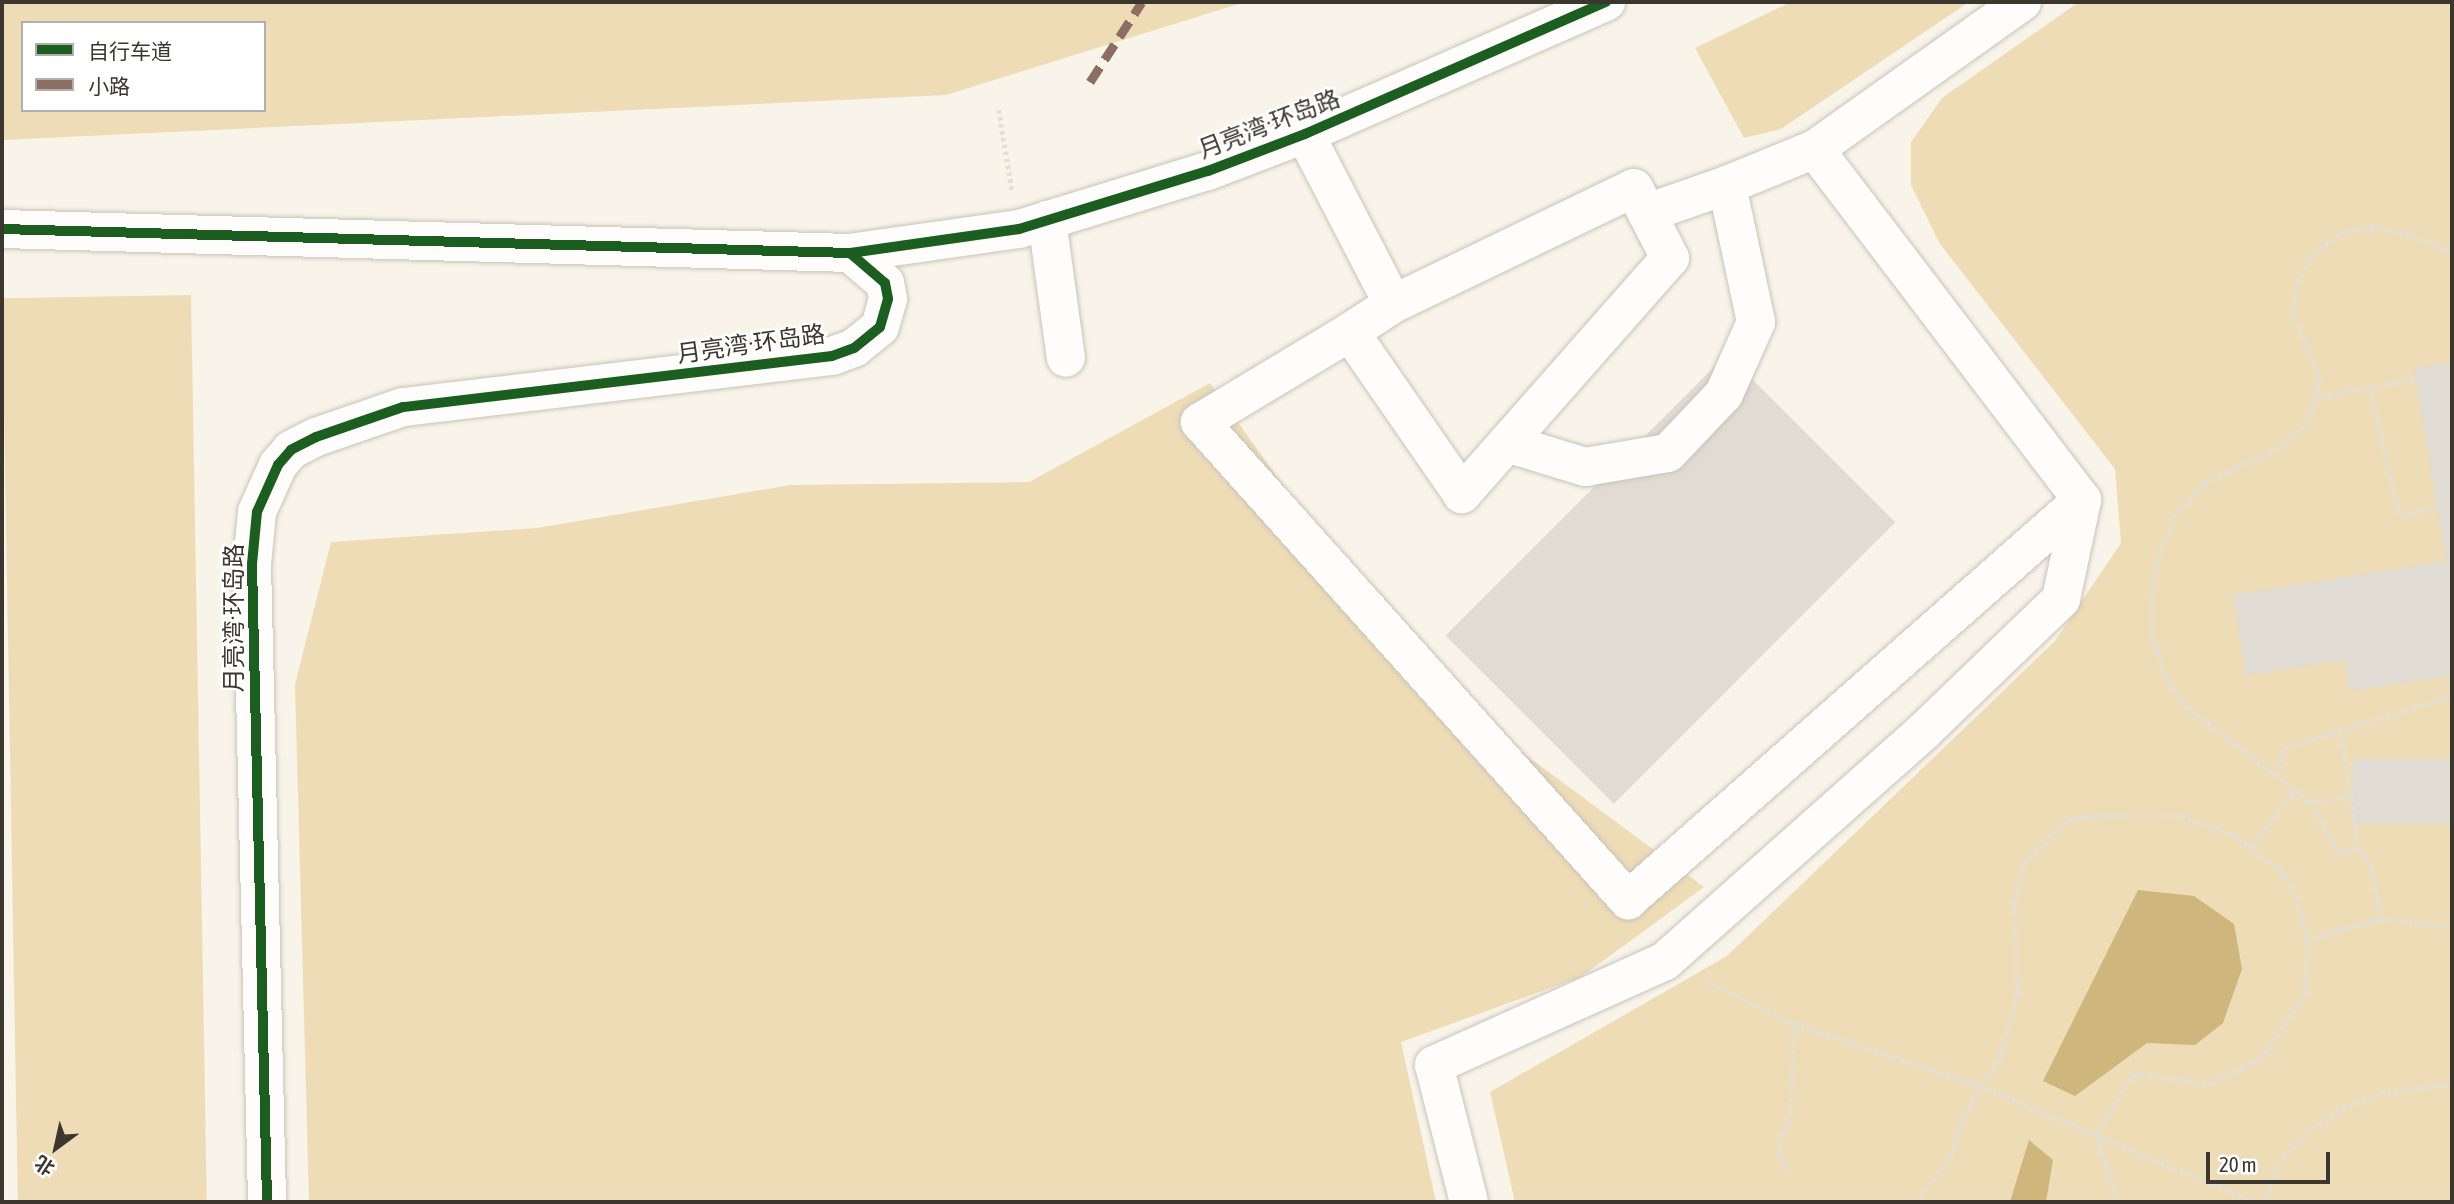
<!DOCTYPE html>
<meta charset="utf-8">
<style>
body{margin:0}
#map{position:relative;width:2454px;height:1204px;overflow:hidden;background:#f9f4ea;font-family:"Asap Condensed","Noto Sans SC",sans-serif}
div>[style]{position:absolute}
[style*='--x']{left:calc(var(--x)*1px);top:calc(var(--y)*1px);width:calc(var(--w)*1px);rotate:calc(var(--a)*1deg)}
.green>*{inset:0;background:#eddcb6;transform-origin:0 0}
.water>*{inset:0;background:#ceb67c}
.building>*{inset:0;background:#e0dcd3;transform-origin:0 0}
.path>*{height:4.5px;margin-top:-2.25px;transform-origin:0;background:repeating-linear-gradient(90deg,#e0dfdc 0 3.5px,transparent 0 7px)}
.roads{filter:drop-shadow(0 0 2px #c8c3ba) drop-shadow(0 0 2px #c8c3ba)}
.minor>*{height:38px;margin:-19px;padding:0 19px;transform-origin:19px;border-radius:19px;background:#fefdfc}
.quiet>*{height:9px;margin-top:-4.5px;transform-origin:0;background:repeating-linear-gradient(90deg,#8d6e63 0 18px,transparent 0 27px)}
.cycleway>*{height:10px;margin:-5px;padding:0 5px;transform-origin:5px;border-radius:5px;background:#1b5e20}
span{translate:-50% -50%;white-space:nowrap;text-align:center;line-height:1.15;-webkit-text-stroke:5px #fff;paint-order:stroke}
.street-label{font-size:24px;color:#3b372e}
.frame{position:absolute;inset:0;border:4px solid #3b372e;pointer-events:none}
.legend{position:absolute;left:21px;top:21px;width:245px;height:91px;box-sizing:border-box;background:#fff;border:2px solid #b1afab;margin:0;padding:9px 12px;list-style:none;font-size:21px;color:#3b372e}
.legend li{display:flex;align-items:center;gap:14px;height:35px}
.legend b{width:35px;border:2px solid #b1afab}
.north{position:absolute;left:21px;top:1113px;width:70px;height:70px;-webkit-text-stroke:5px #fff;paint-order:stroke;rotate:213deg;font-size:19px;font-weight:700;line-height:28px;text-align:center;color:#3b372e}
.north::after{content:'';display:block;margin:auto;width:24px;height:32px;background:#3b372e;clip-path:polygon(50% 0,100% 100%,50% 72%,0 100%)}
.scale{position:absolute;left:2206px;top:1152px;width:124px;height:32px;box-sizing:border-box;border:4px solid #3b372e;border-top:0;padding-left:9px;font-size:21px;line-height:24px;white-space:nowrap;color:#3b372e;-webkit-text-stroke:5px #fff;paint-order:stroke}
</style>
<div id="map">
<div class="green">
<div style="clip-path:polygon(evenodd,2px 2px,1245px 2px,946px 95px,2px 140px,2px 2px,23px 23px,264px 23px,264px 110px,23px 110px,23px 23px)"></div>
<div style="clip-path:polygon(1791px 2px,1969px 2px,1781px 129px,1744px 138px,1695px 48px)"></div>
<div style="clip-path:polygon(2079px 2px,2452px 2px,2452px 1202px,1515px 1202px,1490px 1092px,1727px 956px,2055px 641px,2121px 543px,2115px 469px,1940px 244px,1911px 185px,1911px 142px,1942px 98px)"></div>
<div style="left:191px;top:295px;width:907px;height:189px;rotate:89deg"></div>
<div style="clip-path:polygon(1210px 383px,1419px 676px,1704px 887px,1581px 977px,1401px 1042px,1436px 1202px,309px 1202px,295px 685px,331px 542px,537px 528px,791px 485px,1029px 482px)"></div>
</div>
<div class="water">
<div style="clip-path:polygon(2138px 890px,2194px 896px,2234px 924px,2242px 969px,2223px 1023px,2195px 1045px,2147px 1043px,2075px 1096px,2043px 1081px)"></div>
<div style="clip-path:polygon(2029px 1140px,2053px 1160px,2046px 1202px,2010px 1202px)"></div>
</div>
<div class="building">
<div style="left:1727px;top:354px;width:238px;height:398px;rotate:45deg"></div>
<div style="clip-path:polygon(2452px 362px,2452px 675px,2350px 691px,2345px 660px,2246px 675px,2233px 595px,2446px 561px,2414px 368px)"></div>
<div style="left:2452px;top:759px;width:65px;height:99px;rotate:90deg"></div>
</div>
<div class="path">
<div style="--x:999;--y:110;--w:81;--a:80.8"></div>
<div style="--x:2370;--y:387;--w:132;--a:76.9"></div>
<div style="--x:2400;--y:516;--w:38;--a:-12"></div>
<div style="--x:2315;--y:398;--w:103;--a:-10.7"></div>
<div style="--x:2341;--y:730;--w:120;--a:81.4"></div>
<div style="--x:2276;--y:775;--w:28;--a:-72"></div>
<div style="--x:2285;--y:748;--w:175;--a:-17.3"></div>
<div style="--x:2310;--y:802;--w:42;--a:-8.1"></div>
<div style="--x:2251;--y:846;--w:71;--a:-51.8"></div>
<div style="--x:2381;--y:919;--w:54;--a:-100.7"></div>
<div style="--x:2371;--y:866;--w:21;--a:-125"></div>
<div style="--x:2359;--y:849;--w:22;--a:167"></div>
<div style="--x:2338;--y:854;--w:59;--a:-118.3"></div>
<div style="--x:2310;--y:802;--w:153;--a:-142.7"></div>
<div style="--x:2188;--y:709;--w:34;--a:-127"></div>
<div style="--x:2168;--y:682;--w:44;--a:-111.3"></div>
<div style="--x:2152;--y:641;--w:43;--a:-91.3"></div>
<div style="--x:2151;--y:598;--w:36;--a:-82"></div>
<div style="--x:2156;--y:562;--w:48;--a:-68.2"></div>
<div style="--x:2174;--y:517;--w:46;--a:-47.6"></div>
<div style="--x:2205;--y:483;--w:83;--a:-25.6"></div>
<div style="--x:2280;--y:447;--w:37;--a:-41"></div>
<div style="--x:2308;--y:423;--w:45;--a:-76"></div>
<div style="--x:2319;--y:379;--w:72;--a:-111.9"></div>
<div style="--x:2292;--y:312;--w:30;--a:-81"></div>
<div style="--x:2297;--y:282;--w:34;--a:-60"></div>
<div style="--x:2314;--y:253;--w:34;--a:-37"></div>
<div style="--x:2341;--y:233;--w:31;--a:-11"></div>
<div style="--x:2371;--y:227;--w:29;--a:10"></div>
<div style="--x:2400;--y:232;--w:55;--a:20.1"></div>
<div style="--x:1705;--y:980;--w:99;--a:26.3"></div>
<div style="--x:1794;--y:1024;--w:196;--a:18.4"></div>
<div style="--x:1980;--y:1086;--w:29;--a:-52"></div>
<div style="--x:1998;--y:1063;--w:73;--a:-74.8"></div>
<div style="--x:2017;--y:993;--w:89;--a:-91.9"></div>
<div style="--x:2014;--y:904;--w:42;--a:-76.3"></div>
<div style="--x:2024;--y:863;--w:62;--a:-45"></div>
<div style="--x:2068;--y:819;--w:29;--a:-6"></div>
<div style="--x:2097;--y:816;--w:85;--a:0"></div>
<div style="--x:2182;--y:816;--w:54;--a:20.4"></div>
<div style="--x:2233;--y:835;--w:61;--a:36.3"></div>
<div style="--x:2282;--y:871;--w:30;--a:60"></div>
<div style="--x:2297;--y:897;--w:43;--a:76.6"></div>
<div style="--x:2307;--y:939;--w:77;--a:-15.1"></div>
<div style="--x:2381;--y:919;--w:71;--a:5.6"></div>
<div style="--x:1787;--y:1174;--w:27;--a:-110"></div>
<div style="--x:1778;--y:1149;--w:35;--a:-70"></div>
<div style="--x:1790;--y:1116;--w:92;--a:-87.5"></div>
<div style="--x:1916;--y:1202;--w:58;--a:-52.7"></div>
<div style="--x:1951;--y:1156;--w:30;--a:-75"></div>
<div style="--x:1959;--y:1127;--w:46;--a:-62.9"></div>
<div style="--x:1980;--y:1086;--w:298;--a:22.9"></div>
<div style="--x:2118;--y:1202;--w:70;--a:-108.4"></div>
<div style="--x:2096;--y:1136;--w:74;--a:-58.9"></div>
<div style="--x:2134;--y:1073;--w:76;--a:8.3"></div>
<div style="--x:2209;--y:1084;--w:57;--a:-26.1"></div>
<div style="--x:2260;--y:1059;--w:79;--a:-55.3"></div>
<div style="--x:2305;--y:994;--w:55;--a:-87.9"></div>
<div style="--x:2263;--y:1202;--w:42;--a:-67.7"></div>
<div style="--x:2279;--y:1163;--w:42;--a:-47.9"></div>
<div style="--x:2307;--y:1132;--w:43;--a:-33.7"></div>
<div style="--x:2343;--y:1108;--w:47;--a:-20"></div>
<div style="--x:2387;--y:1092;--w:65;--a:-7"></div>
</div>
<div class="roads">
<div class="minor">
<div style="--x:1305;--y:134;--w:191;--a:62.6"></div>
<div style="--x:1727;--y:185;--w:95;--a:-22.2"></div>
<div style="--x:1634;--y:188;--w:79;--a:62.8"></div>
<div style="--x:1670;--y:258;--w:315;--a:131.4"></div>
<div style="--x:1462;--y:494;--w:197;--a:-124.7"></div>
<div style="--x:1350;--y:332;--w:51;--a:-33.1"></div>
<div style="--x:1393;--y:304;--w:267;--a:-25.7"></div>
<div style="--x:1047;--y:220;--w:139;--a:82.2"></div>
<div style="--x:2;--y:229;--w:848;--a:1.62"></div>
<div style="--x:850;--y:253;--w:46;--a:40.6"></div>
<div style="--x:885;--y:283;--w:16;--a:79"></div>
<div style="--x:888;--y:299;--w:29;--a:106"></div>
<div style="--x:880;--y:327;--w:33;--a:141"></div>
<div style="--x:854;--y:348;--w:23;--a:160"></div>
<div style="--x:832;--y:356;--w:432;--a:173.2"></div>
<div style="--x:403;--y:407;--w:92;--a:161"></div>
<div style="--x:316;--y:437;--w:28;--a:153"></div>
<div style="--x:291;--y:450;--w:20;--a:131"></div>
<div style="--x:278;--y:465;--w:51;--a:114.1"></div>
<div style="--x:257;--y:512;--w:52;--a:95.5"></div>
<div style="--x:252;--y:564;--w:638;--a:88.65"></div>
<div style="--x:850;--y:253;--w:171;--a:-8.1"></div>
<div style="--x:1019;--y:229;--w:198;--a:-17.1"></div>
<div style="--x:1208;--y:171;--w:104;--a:-20.9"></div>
<div style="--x:1305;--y:134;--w:329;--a:-23.7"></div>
<div style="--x:1350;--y:332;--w:175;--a:149"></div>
<div style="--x:1200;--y:422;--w:642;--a:48.16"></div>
<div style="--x:1628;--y:900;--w:605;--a:-41.38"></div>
<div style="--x:1507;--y:443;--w:82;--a:17.1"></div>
<div style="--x:1585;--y:467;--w:84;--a:-9.6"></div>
<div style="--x:1668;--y:453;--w:81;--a:-46.5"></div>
<div style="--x:1724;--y:394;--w:79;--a:-66"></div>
<div style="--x:1756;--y:322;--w:140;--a:-102"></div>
<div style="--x:1727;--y:185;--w:85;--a:160.7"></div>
<div style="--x:1469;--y:1202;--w:141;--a:-104.3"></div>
<div style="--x:1434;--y:1065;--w:253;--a:-24.2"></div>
<div style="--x:1665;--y:961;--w:346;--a:-41.6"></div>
<div style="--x:1924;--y:731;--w:190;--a:-43.9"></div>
<div style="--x:2061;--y:599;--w:101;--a:-78"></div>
<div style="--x:2082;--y:500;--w:441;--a:-127.3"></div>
<div style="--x:1815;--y:149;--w:254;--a:-35.4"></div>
</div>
</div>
<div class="quiet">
<div style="--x:1090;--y:82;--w:95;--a:-57"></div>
</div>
<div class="cycleway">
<div style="--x:2;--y:229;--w:848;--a:1.62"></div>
<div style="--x:850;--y:253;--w:46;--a:40.6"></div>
<div style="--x:885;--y:283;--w:16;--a:79"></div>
<div style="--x:888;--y:299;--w:29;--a:106"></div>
<div style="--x:880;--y:327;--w:33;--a:141"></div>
<div style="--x:854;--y:348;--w:23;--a:160"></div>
<div style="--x:832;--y:356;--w:432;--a:173.2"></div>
<div style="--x:403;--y:407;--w:92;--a:161"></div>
<div style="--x:316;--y:437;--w:28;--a:153"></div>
<div style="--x:291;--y:450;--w:20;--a:131"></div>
<div style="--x:278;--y:465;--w:51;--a:114.1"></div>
<div style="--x:257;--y:512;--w:52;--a:95.5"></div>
<div style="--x:252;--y:564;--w:638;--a:88.65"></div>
<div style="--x:850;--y:253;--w:171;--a:-8.1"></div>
<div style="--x:1019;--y:229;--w:198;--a:-17.1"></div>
<div style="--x:1208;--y:171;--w:104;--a:-20.9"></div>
<div style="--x:1305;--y:134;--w:329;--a:-23.7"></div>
</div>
<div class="street-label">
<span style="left:1269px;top:124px;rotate:-21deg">月亮湾·环岛路</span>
<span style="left:751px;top:344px;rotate:-8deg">月亮湾·环岛路</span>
<span style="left:234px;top:618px;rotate:-90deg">月亮湾·环岛路</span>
</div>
<div class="frame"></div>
<ul class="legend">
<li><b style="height:9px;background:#1b5e20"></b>自行车道</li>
<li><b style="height:9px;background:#8d6e63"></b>小路</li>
</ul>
<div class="north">北</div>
<div class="scale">20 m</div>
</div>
